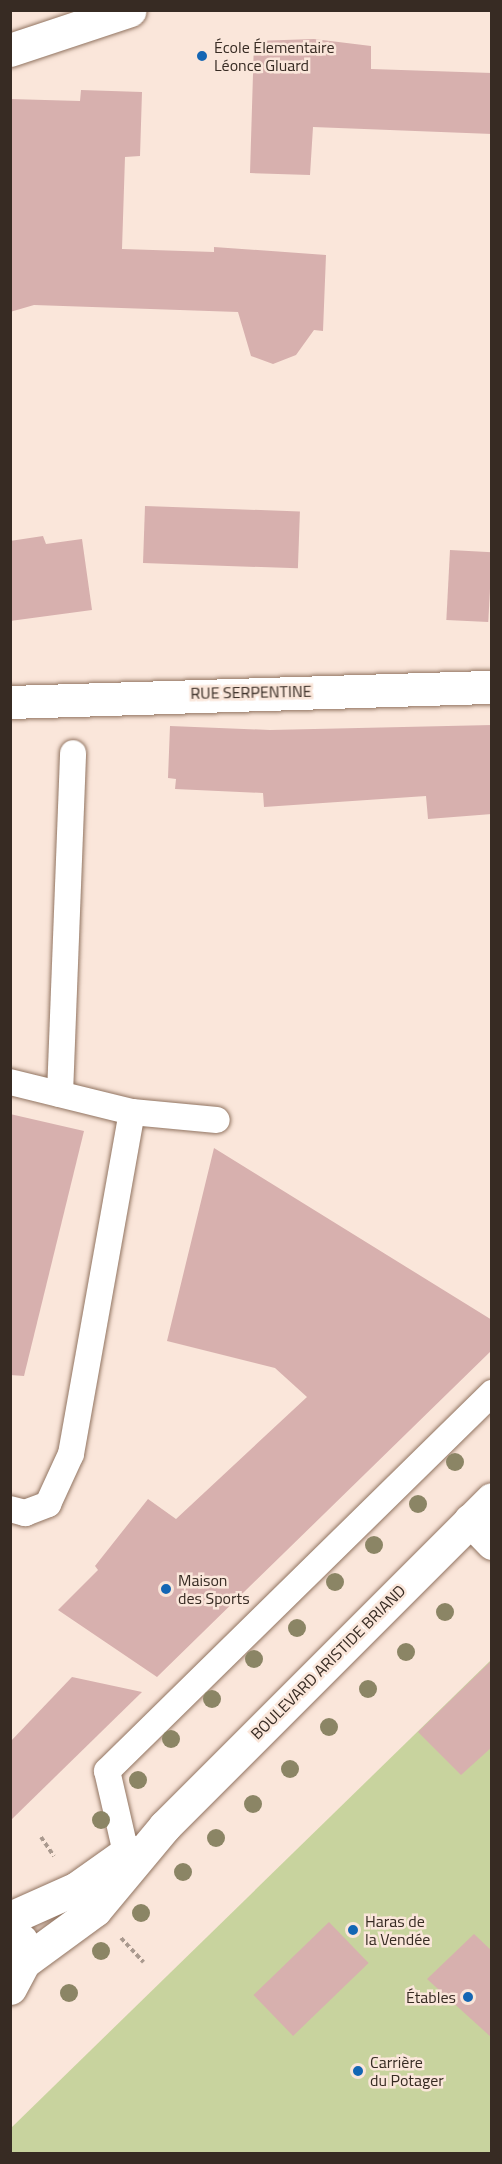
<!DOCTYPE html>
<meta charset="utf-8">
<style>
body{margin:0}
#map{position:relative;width:502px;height:2164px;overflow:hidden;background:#fae6da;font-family:"Titillium Web",sans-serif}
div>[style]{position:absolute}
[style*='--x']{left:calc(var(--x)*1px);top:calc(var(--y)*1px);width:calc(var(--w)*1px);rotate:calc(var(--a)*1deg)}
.green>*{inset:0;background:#c8d39e}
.building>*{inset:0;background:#d7b0ae;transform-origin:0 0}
.path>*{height:4px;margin-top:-2px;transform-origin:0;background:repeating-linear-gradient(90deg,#a9998e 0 4.5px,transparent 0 7.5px)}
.roads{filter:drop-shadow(0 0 2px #917461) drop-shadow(0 0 2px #917461)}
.lane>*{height:26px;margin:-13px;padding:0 13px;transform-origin:13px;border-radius:13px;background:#fff}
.street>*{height:33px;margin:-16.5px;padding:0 16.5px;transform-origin:16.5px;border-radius:16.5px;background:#fff}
.secondary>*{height:33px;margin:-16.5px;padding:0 16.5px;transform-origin:16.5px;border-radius:16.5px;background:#fff}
.trees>*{width:18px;height:18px;margin:-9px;border-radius:50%;background:#8b8565}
.dots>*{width:16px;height:16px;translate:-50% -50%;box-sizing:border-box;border:3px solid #fae6da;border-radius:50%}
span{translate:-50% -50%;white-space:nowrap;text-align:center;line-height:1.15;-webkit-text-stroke:5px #fae6da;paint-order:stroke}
.poi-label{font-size:16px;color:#372b23}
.left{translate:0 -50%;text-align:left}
.right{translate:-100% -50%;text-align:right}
.street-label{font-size:16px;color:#372b23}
.frame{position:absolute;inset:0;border:12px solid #372b23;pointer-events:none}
</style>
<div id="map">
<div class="green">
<div style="clip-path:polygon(491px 1660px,491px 2153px,11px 2154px,11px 2128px)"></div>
</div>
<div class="building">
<div style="clip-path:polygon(314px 39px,371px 46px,371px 69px,492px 73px,492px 134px,313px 127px,310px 175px,250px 173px,254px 41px)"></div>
<div style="clip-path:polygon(81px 90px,142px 92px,140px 156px,125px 157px,122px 249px,214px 252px,214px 247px,326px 255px,323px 331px,314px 330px,296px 355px,273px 364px,251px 356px,238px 312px,34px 305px,10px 312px,10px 99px,80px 101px)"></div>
<div style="left:145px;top:506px;width:155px;height:57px;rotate:2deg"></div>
<div style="clip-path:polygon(43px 536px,46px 544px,82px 539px,92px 610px,10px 621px,10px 541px)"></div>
<div style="left:450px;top:550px;width:42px;height:70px;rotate:3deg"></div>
<div style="clip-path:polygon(492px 725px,492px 814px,428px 819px,426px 796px,264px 807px,263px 793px,175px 789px,176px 779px,168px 778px,170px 726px,270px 730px)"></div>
<div style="clip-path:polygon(10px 1114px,84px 1131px,24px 1376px,10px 1375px)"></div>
<div style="clip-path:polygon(214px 1148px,492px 1320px,492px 1350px,157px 1677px,58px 1610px,98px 1570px,95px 1566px,148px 1499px,176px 1519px,307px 1397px,275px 1368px,167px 1341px)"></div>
<div style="clip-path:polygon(492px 1660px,492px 1747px,461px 1775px,418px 1732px)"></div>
<div style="clip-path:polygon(72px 1677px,142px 1692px,10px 1821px,10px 1742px)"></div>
<div style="left:329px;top:1922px;width:57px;height:105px;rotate:46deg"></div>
<div style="clip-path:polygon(474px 1934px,492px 1951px,492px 2038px,427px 1979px)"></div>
</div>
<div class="path">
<div style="--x:41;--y:1837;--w:23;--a:56"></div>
<div style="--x:121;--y:1938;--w:33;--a:47"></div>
</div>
<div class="roads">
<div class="lane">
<div style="--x:10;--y:1082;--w:126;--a:13.8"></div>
<div style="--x:132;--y:1112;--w:85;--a:5.4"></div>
<div style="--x:60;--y:1094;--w:341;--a:-87.8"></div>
<div style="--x:10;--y:1509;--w:16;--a:15"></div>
<div style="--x:25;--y:1513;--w:25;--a:-21"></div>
<div style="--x:48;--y:1504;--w:55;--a:-65.3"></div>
<div style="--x:71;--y:1454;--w:347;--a:-79.9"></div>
<div style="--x:126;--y:1853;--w:84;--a:-103"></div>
<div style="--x:107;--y:1771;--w:540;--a:-44.47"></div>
</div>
<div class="street">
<div style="--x:10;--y:50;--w:126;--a:-18.4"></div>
<div style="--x:10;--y:702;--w:482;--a:-1.8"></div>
<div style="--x:470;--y:1520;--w:32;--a:46"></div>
</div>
<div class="secondary">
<div style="--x:10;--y:1918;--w:73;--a:-24.1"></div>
<div style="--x:77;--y:1888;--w:64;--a:-35.4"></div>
<div style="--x:24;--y:1962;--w:88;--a:-36.2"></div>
<div style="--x:95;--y:1910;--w:109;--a:-50.2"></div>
<div style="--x:165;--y:1826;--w:462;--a:-45"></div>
<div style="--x:10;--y:1988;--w:30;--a:-62"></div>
<div style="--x:24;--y:1962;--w:22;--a:-98"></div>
</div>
</div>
<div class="trees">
<div style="left:455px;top:1462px"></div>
<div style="left:418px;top:1504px"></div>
<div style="left:374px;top:1545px"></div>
<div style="left:335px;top:1582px"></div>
<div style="left:445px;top:1612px"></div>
<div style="left:297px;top:1628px"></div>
<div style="left:406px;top:1652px"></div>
<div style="left:254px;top:1659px"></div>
<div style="left:368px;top:1689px"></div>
<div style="left:212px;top:1699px"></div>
<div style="left:329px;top:1727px"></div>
<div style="left:171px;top:1739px"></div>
<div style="left:290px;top:1769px"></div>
<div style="left:138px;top:1780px"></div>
<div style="left:253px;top:1804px"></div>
<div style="left:101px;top:1820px"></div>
<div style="left:216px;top:1838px"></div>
<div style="left:183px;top:1872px"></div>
<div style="left:141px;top:1913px"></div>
<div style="left:101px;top:1951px"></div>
<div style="left:69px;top:1993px"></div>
</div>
<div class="dots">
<div style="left:202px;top:56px;background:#1466b4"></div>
<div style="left:166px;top:1589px;background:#1466b4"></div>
<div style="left:353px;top:1930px;background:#1466b4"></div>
<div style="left:468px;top:1997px;background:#1466b4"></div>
<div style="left:358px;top:2071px;background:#1466b4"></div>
</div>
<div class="poi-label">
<span class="left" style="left:214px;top:56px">École Élementaire<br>Léonce Gluard</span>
<span class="left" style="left:178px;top:1589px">Maison<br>des Sports</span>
<span class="left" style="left:365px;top:1930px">Haras de<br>la Vendée</span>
<span class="right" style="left:456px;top:1997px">Étables</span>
<span class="left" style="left:370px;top:2071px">Carrière<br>du Potager</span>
</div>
<div class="street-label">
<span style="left:251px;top:692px;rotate:-1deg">RUE SERPENTINE</span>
<span style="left:328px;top:1662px;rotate:-45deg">BOULEVARD ARISTIDE BRIAND</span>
</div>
<div class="frame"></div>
</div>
